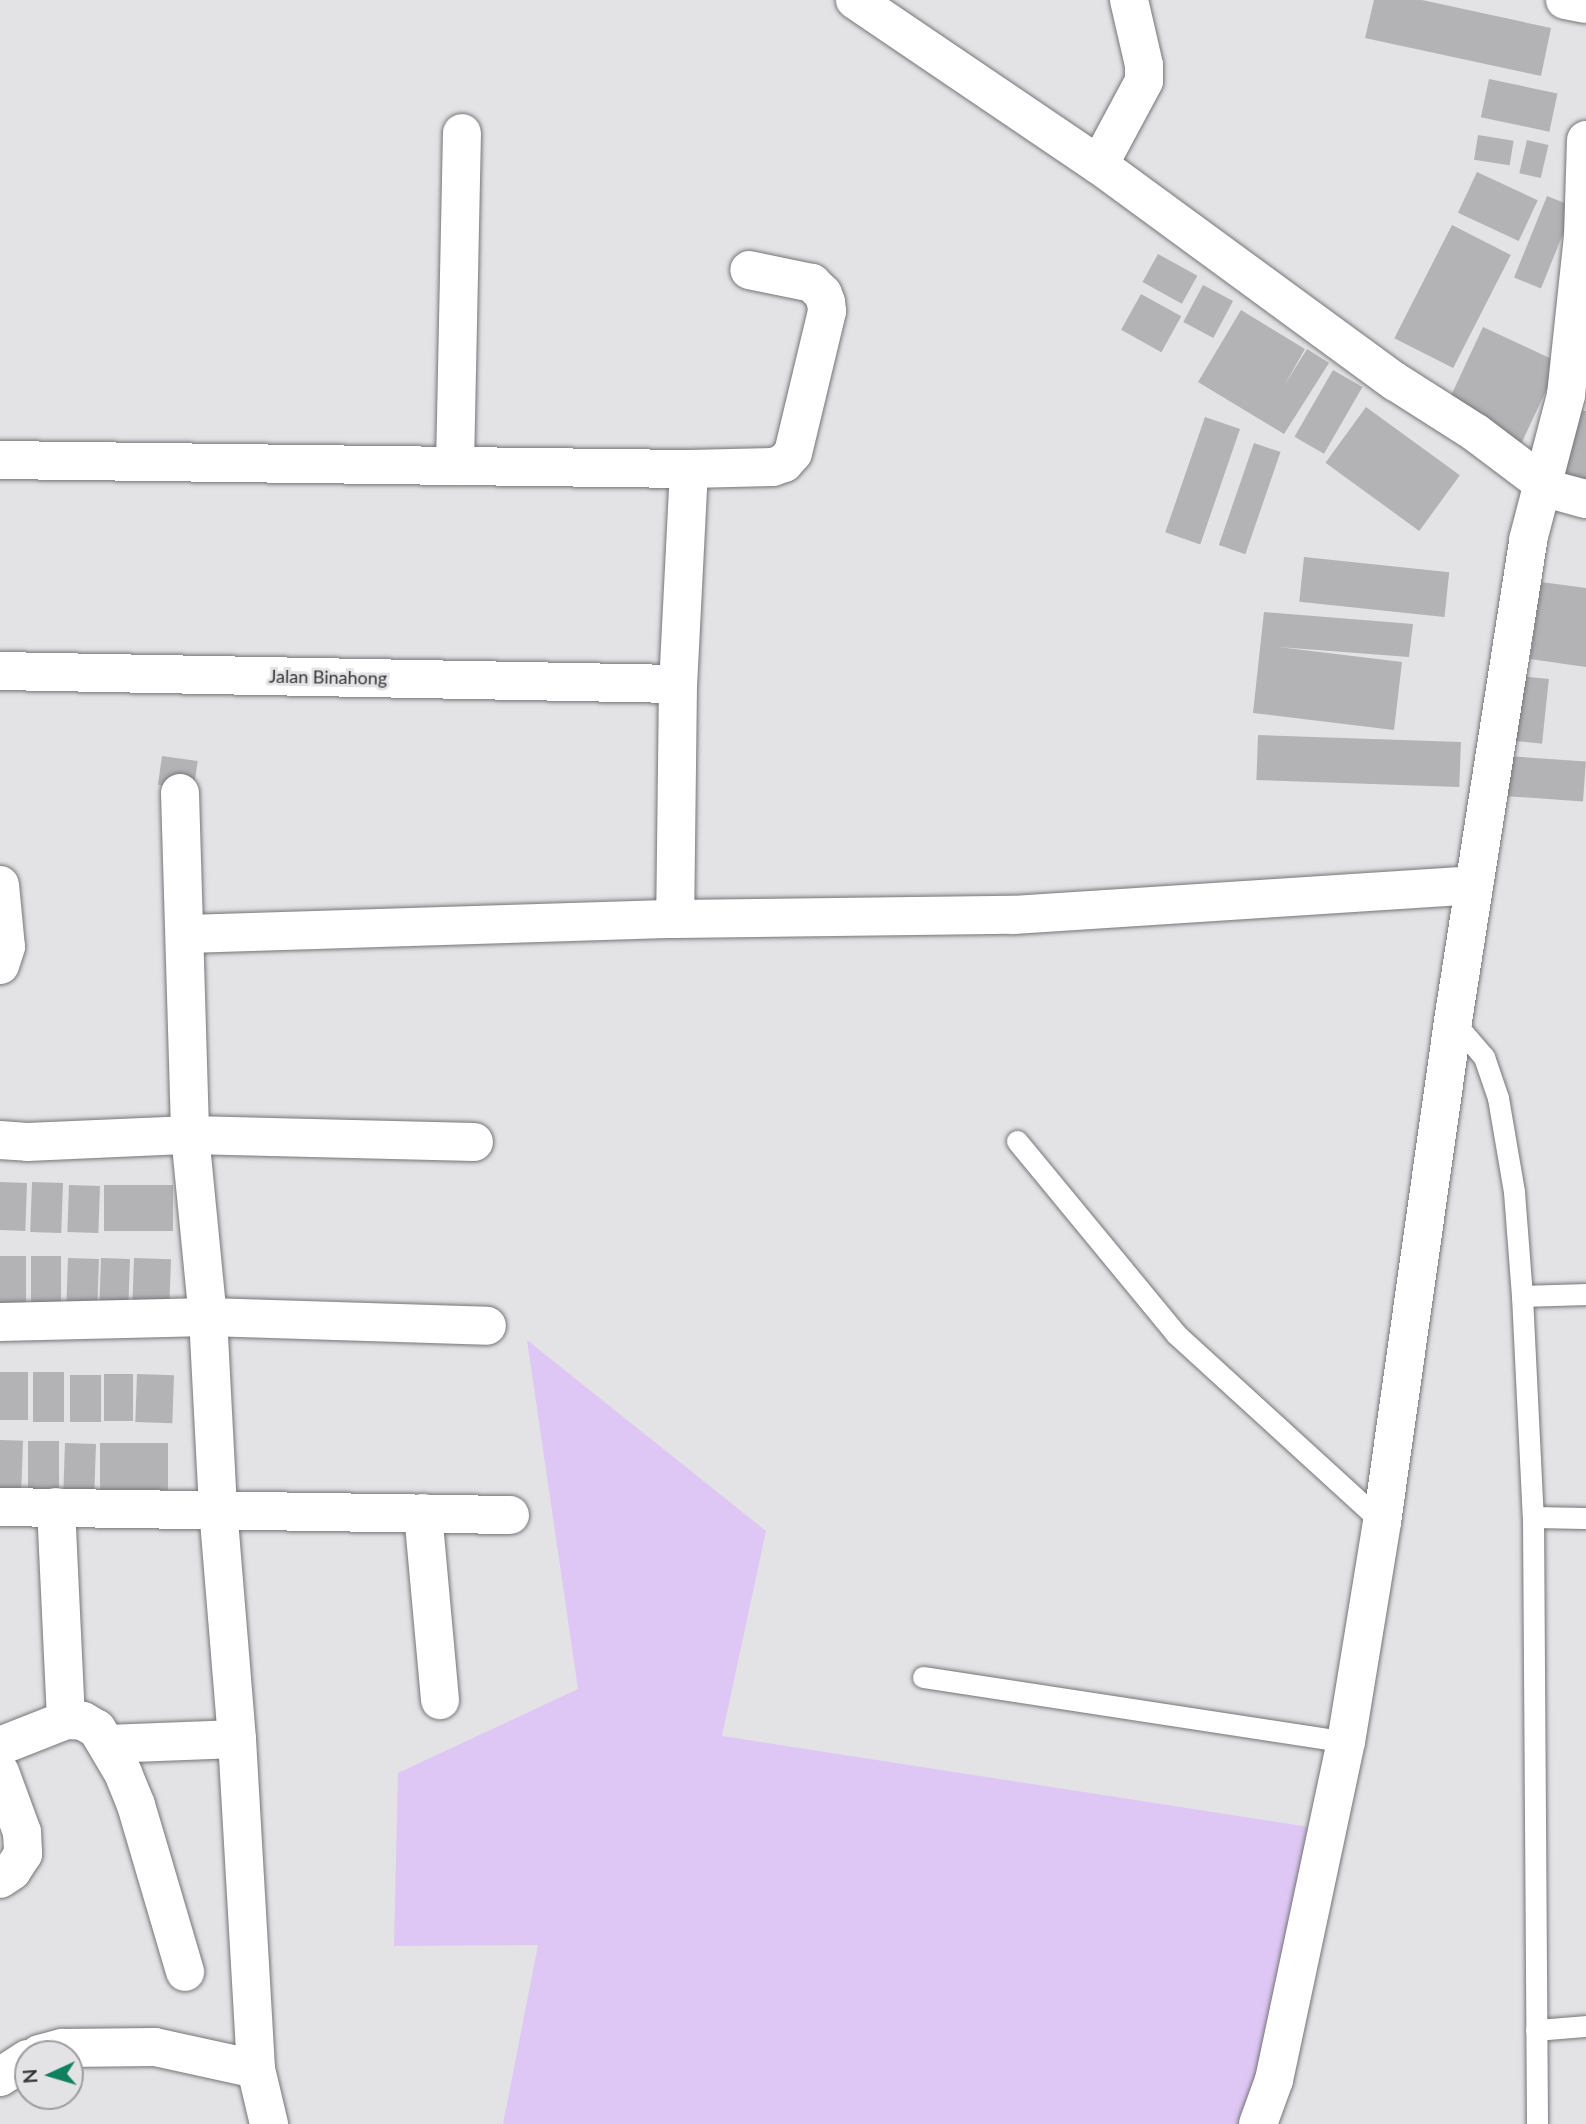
<!DOCTYPE html>
<style>
body{margin:0}
#map{position:relative;width:1586px;height:2124px;overflow:hidden;background:#e3e2e5;font-family:Lato,sans-serif}
div>[style]{position:absolute}
[style*='--x']{left:calc(var(--x)*1px);top:calc(var(--y)*1px);width:calc(var(--w)*1px);rotate:calc(var(--a)*1deg)}
.green>*{inset:0;background:#dec7f5}
.building>*{inset:0;background:#b3b2b5;transform-origin:0 0}
.roads{filter:drop-shadow(0 0 2px #767578) drop-shadow(0 0 2px #767578)}
.service>*{height:21px;margin:-10.5px;padding:0 10.5px;transform-origin:10.5px;border-radius:10.5px;background:#fff}
.minor>*{height:38px;margin:-19px;padding:0 19px;transform-origin:19px;border-radius:19px;background:#fff}
span{translate:-50% -50%;white-space:nowrap;text-align:center;line-height:1.15;-webkit-text-stroke:6px #e3e2e5;paint-order:stroke}
.street-label{font-size:18px;color:#353435}
.north{position:absolute;left:14px;top:2040px;width:70px;height:70px;box-sizing:border-box;background:#e3e2e5;border:2px solid #9d9c9f;border-radius:50%;rotate:266deg;font-size:19px;font-weight:700;line-height:28px;text-align:center;color:#353435}
.north::after{content:'';display:block;margin:auto;width:24px;height:32px;background:#0f815f;clip-path:polygon(50% 0,100% 100%,50% 72%,0 100%)}
</style>
<div id="map">
<div class="green">
<div style="clip-path:polygon(527px 1340px,766px 1531px,722px 1736px,1341px 1832px,1273px 2124px,503px 2124px,538px 1945px,394px 1946px,398px 1773px,578px 1689px)"></div>
</div>
<div class="building">
<div style="clip-path:polygon(1374px 0,1422px 0,1551px 28px,1541px 76px,1365px 38px)"></div>
<div style="left:1489px;top:79px;width:70px;height:39px;rotate:12deg"></div>
<div style="left:1478px;top:135px;width:36px;height:25px;rotate:9deg"></div>
<div style="left:1527px;top:140px;width:22px;height:34px;rotate:13deg"></div>
<div style="left:1477px;top:172px;width:67px;height:45px;rotate:25deg"></div>
<div style="left:1547px;top:196px;width:29px;height:88px;rotate:22deg"></div>
<div style="left:1452px;top:225px;width:66px;height:127px;rotate:27deg"></div>
<div style="left:1158px;top:254px;width:45px;height:32px;rotate:29deg"></div>
<div style="left:1203px;top:285px;width:34px;height:42px;rotate:28deg"></div>
<div style="left:1141px;top:294px;width:46px;height:41px;rotate:29deg"></div>
<div style="clip-path:polygon(1241px 310px,1305px 349px,1284px 386px,1307px 349px,1329px 363px,1284px 434px,1198px 382px)"></div>
<div style="left:1483px;top:327px;width:84px;height:95px;rotate:25deg"></div>
<div style="left:1333px;top:370px;width:34px;height:77px;rotate:30deg"></div>
<div style="left:1366px;top:407px;width:116px;height:69px;rotate:36deg"></div>
<div style="clip-path:polygon(1576px 409px,1586px 411px,1586px 492px,1561px 488px)"></div>
<div style="left:1205px;top:417px;width:37px;height:122px;rotate:19deg"></div>
<div style="left:1254px;top:443px;width:28px;height:108px;rotate:19deg"></div>
<div style="left:1304px;top:557px;width:146px;height:45px;rotate:6deg"></div>
<div style="clip-path:polygon(1541px 582px,1586px 588px,1586px 667px,1530px 659px)"></div>
<div style="clip-path:polygon(1264px 612px,1413px 624px,1409px 657px,1278px 647px,1402px 662px,1394px 730px,1253px 713px)"></div>
<div style="left:1520px;top:676px;width:29px;height:65px;rotate:6deg"></div>
<div style="left:1258px;top:735px;width:203px;height:45px;rotate:2deg"></div>
<div style="left:162px;top:756px;width:36px;height:29px;rotate:8deg"></div>
<div style="left:1507px;top:756px;width:79px;height:40px;rotate:4deg"></div>
<div style="left:0;top:1182px;width:27px;height:48px;rotate:2deg"></div>
<div style="left:32px;top:1182px;width:31px;height:50px;rotate:2deg"></div>
<div style="left:69px;top:1185px;width:31px;height:47px;rotate:2deg"></div>
<div style="left:104px;top:1185px;width:69px;height:46px"></div>
<div style="left:0;top:1256px;width:26px;height:48px"></div>
<div style="left:31px;top:1256px;width:30px;height:49px"></div>
<div style="left:68px;top:1258px;width:31px;height:47px;rotate:2deg"></div>
<div style="left:101px;top:1258px;width:29px;height:47px;rotate:2deg"></div>
<div style="left:134px;top:1258px;width:37px;height:47px;rotate:2deg"></div>
<div style="left:0;top:1372px;width:28px;height:48px"></div>
<div style="left:33px;top:1372px;width:31px;height:50px"></div>
<div style="left:104px;top:1374px;width:29px;height:47px"></div>
<div style="left:137px;top:1374px;width:37px;height:48px;rotate:2deg"></div>
<div style="left:70px;top:1375px;width:31px;height:47px"></div>
<div style="left:0;top:1440px;width:23px;height:48px;rotate:2deg"></div>
<div style="left:28px;top:1441px;width:31px;height:49px"></div>
<div style="left:65px;top:1443px;width:31px;height:47px;rotate:2deg"></div>
<div style="left:100px;top:1443px;width:68px;height:47px"></div>
</div>
<div class="roads">
<div class="service">
<div style="--x:1453;--y:1021;--w:48;--a:49.3"></div>
<div style="--x:1484;--y:1057;--w:43;--a:71.1"></div>
<div style="--x:1498;--y:1098;--w:95;--a:80.3"></div>
<div style="--x:1514;--y:1192;--w:104;--a:85.6"></div>
<div style="--x:1522;--y:1296;--w:221;--a:87.2"></div>
<div style="--x:1533;--y:1517;--w:607;--a:89.62"></div>
<div style="--x:1017;--y:1141;--w:250;--a:50.5"></div>
<div style="--x:1176;--y:1334;--w:279;--a:42.4"></div>
<div style="--x:1522;--y:1296;--w:64;--a:-1.8"></div>
<div style="--x:1533;--y:1517;--w:53;--a:1.1"></div>
<div style="--x:923;--y:1677;--w:428;--a:8.7"></div>
<div style="--x:1536;--y:2030;--w:50;--a:-4.6"></div>
</div>
<div class="minor">
<div style="--x:855;--y:0;--w:295;--a:34.1"></div>
<div style="--x:1099;--y:165;--w:368;--a:36.2"></div>
<div style="--x:1396;--y:382;--w:95;--a:32.5"></div>
<div style="--x:1476;--y:433;--w:81;--a:37"></div>
<div style="--x:1541;--y:482;--w:17;--a:31"></div>
<div style="--x:1556;--y:491;--w:31;--a:15"></div>
<div style="--x:1565;--y:0;--w:21;--a:11"></div>
<div style="--x:1099;--y:165;--w:95;--a:-61.8"></div>
<div style="--x:1144;--y:81;--w:16;--a:-90"></div>
<div style="--x:1144;--y:65;--w:67;--a:-103"></div>
<div style="--x:0;--y:460;--w:689;--a:0.75"></div>
<div style="--x:689;--y:469;--w:215;--a:92.9"></div>
<div style="--x:678;--y:684;--w:235;--a:90.7"></div>
<div style="--x:455;--y:466;--w:333;--a:-88.8"></div>
<div style="--x:689;--y:469;--w:84;--a:-1.4"></div>
<div style="--x:773;--y:467;--w:12;--a:-20"></div>
<div style="--x:784;--y:463;--w:13;--a:-48"></div>
<div style="--x:793;--y:453;--w:146;--a:-76.5"></div>
<div style="--x:827;--y:311;--w:9;--a:-96"></div>
<div style="--x:826;--y:302;--w:9;--a:-111"></div>
<div style="--x:823;--y:294;--w:16;--a:-135"></div>
<div style="--x:812;--y:283;--w:64;--a:-168.3"></div>
<div style="--x:0;--y:671;--w:678;--a:1.1"></div>
<div style="--x:180;--y:793;--w:342;--a:88.3"></div>
<div style="--x:190;--y:1135;--w:183;--a:84.4"></div>
<div style="--x:208;--y:1317;--w:191;--a:87"></div>
<div style="--x:218;--y:1508;--w:232;--a:85.3"></div>
<div style="--x:237;--y:1739;--w:331;--a:86.7"></div>
<div style="--x:256;--y:2069;--w:57;--a:76.7"></div>
<div style="--x:0;--y:885;--w:62;--a:84.5"></div>
<div style="--x:6;--y:947;--w:19;--a:108"></div>
<div style="--x:187;--y:934;--w:488;--a:-1.8"></div>
<div style="--x:675;--y:919;--w:338;--a:-0.7"></div>
<div style="--x:1013;--y:915;--w:461;--a:-3.7"></div>
<div style="--x:0;--y:1140;--w:27;--a:4"></div>
<div style="--x:27;--y:1142;--w:163;--a:-2.5"></div>
<div style="--x:190;--y:1135;--w:284;--a:1.4"></div>
<div style="--x:0;--y:1322;--w:208;--a:-1.4"></div>
<div style="--x:208;--y:1317;--w:279;--a:1.8"></div>
<div style="--x:0;--y:1507;--w:510;--a:0.9"></div>
<div style="--x:56;--y:1507;--w:213;--a:87.3"></div>
<div style="--x:423;--y:1513;--w:188;--a:84.8"></div>
<div style="--x:107;--y:1744;--w:130;--a:-2.2"></div>
<div style="--x:0;--y:1746;--w:71;--a:-21.5"></div>
<div style="--x:66;--y:1720;--w:17;--a:3"></div>
<div style="--x:83;--y:1721;--w:16;--a:30"></div>
<div style="--x:97;--y:1729;--w:51;--a:59.4"></div>
<div style="--x:123;--y:1773;--w:35;--a:68"></div>
<div style="--x:136;--y:1805;--w:174;--a:73.6"></div>
<div style="--x:0;--y:1772;--w:64;--a:69.9"></div>
<div style="--x:22;--y:1832;--w:22;--a:87"></div>
<div style="--x:23;--y:1854;--w:20;--a:123"></div>
<div style="--x:12;--y:1871;--w:14;--a:146"></div>
<div style="--x:39;--y:2054;--w:24;--a:-15"></div>
<div style="--x:62;--y:2048;--w:93;--a:-0.6"></div>
<div style="--x:155;--y:2047;--w:103;--a:12.3"></div>
<div style="--x:0;--y:2077;--w:33;--a:-33"></div>
<div style="--x:1258;--y:2124;--w:47;--a:-70"></div>
<div style="--x:1274;--y:2080;--w:346;--a:-78"></div>
<div style="--x:1346;--y:1742;--w:223;--a:-80.7"></div>
<div style="--x:1382;--y:1522;--w:506;--a:-81.93"></div>
<div style="--x:1453;--y:1021;--w:487;--a:-81.1"></div>
<div style="--x:1528;--y:540;--w:150;--a:-75.3"></div>
<div style="--x:1566;--y:395;--w:160;--a:-83.9"></div>
<div style="--x:1583;--y:236;--w:96;--a:-88.2"></div>
</div>
</div>
<div class="street-label">
<span style="left:328px;top:677px;rotate:1deg">Jalan Binahong</span>
</div>
<div class="north">N</div>
</div>
